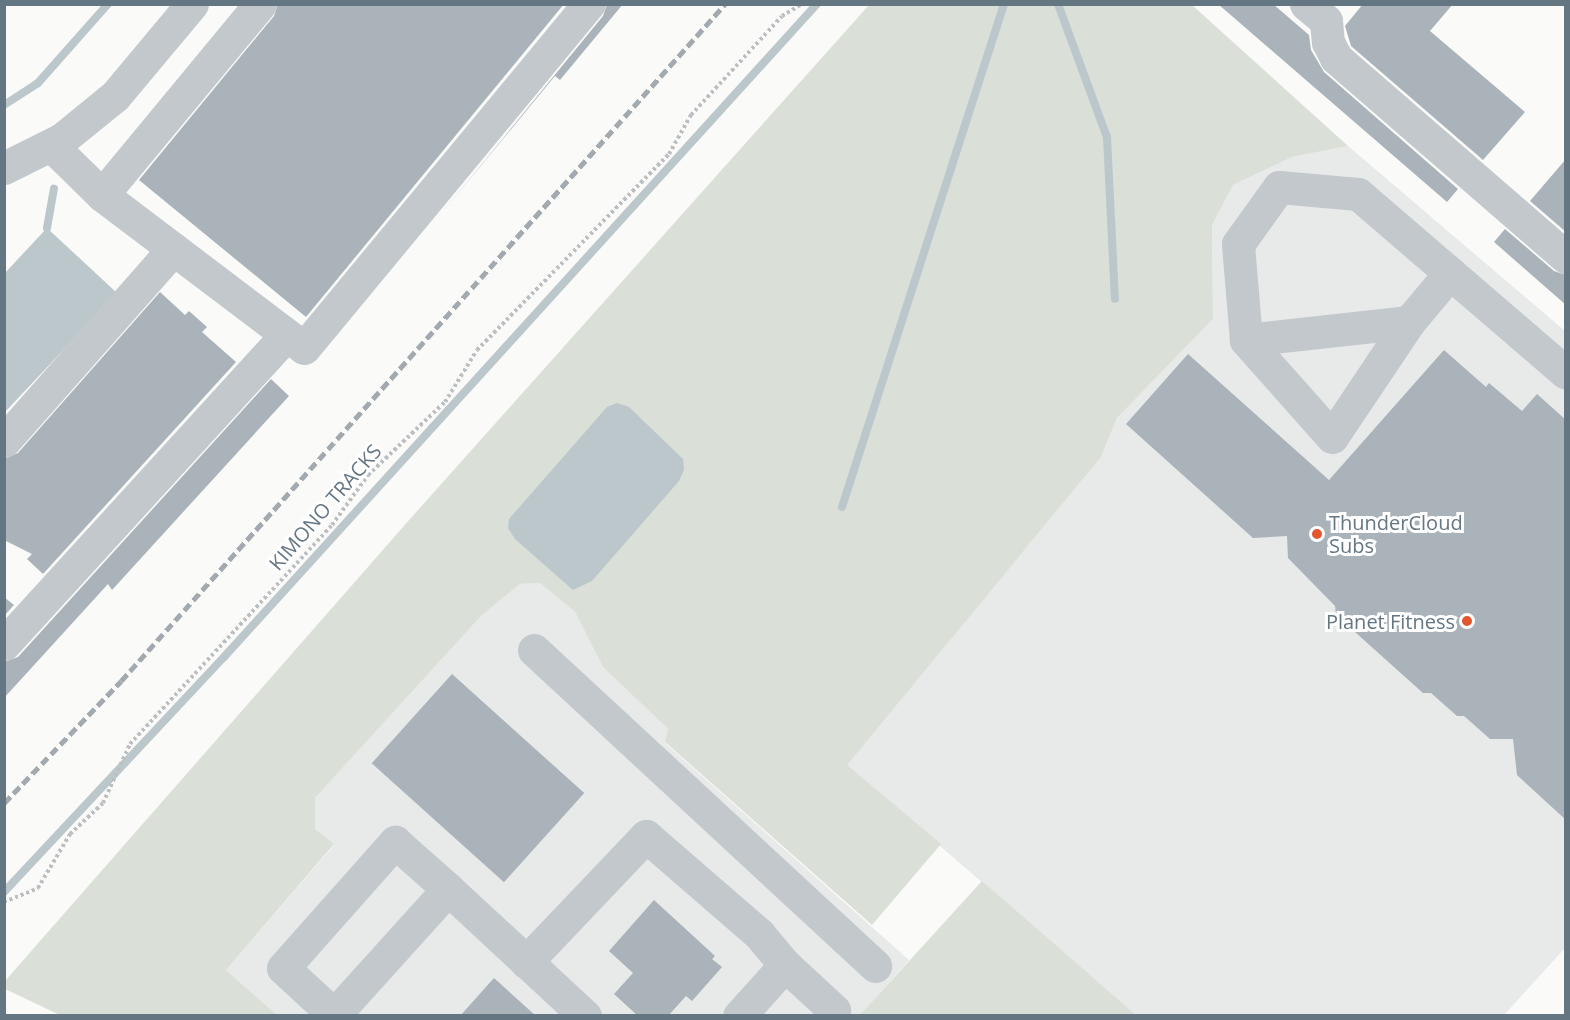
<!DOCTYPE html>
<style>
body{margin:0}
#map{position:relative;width:1570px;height:1020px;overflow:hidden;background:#fafaf8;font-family:"Open Sans",sans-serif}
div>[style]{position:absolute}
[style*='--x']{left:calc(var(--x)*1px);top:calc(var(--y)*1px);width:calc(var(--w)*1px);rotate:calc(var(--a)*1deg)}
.built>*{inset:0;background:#e8e9e9}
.green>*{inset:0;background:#dadfd7}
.water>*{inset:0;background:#bbc7cb}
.stream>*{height:8px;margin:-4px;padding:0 4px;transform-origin:4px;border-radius:4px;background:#bbc7cb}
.building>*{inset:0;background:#aab3b9;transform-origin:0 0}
.path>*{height:4px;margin-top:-2px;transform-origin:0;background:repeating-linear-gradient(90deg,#bbbfc2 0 3px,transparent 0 6px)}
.minor>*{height:33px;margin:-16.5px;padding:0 16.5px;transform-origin:16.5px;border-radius:16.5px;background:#c3c8cc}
.rail>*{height:4.5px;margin-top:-2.25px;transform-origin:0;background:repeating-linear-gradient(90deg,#a2aab0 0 9px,transparent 0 13.5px)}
.dots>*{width:16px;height:16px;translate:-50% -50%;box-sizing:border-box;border:3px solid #fff;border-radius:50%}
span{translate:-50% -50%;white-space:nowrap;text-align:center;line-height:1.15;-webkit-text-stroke:6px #fff;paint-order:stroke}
.street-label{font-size:20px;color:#657683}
.poi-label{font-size:20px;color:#657683}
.left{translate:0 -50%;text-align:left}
.right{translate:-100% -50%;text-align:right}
.frame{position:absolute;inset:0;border:6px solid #657683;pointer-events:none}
</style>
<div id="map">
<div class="built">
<div style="clip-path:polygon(1348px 146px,1565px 331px,1565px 948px,1504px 1015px,1136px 1015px,846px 765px,1101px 457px,1117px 418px,1213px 319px,1212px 225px,1233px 185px,1292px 157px)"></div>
<div style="clip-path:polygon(540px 583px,575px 612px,603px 667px,668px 729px,665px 743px,909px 960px,860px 1016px,277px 1015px,226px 970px,334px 845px,315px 829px,315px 798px,482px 615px,520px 584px)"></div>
</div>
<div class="green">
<div style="clip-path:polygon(869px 5px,1192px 5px,1348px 146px,1292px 157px,1233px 185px,1212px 225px,1213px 319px,1117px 418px,1101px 457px,847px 765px,941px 844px,872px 925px,665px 742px,668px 729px,603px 667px,575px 612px,540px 583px,520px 584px,482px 615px,315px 798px,315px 829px,334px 844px,226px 970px,277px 1015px,60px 1015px,5px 989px,5px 981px,410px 519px)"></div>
<div style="clip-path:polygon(982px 881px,1136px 1015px,860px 1015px)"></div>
</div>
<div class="water">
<div style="clip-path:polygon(47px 228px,117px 293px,5px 412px,4px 274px)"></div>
<div style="clip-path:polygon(617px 403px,629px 407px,683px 459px,684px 470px,679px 481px,592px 581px,573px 590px,515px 539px,508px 528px,509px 519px,607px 407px)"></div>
</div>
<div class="stream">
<div style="--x:1058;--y:4;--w:142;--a:69.8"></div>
<div style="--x:1107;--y:137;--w:162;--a:87.2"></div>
<div style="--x:4;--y:105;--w:40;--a:-32.9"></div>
<div style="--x:38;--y:83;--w:106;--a:-48.5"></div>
<div style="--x:47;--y:228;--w:40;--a:-80"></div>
<div style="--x:842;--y:507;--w:528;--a:-72.15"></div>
<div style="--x:4;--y:892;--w:322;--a:-46.9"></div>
<div style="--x:224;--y:657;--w:882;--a:-47.76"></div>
</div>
<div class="building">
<div style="clip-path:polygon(278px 4px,564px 4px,306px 317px,139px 180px,274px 16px)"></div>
<div style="clip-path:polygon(607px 4px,623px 4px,560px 80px,555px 76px,441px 214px,603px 16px)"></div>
<div style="clip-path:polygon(1218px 4px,1273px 4px,1309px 35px,1311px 50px,1324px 72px,1458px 189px,1447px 202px)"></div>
<div style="clip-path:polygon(1363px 4px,1453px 4px,1430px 31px,1525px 112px,1483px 160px,1351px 46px,1345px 26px)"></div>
<div style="clip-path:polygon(1566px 159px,1566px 232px,1530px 201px)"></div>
<div style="clip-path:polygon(1505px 229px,1554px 271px,1566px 275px,1566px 305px,1494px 242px)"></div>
<div style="clip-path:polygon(160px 292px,185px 315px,189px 311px,207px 327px,202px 332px,236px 362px,43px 574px,27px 559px,32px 554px,4px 540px,4px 459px,18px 453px)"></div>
<div style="clip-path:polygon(1444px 350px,1486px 387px,1489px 383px,1522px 411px,1537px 394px,1566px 420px,1566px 820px,1517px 775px,1513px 739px,1490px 739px,1464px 716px,1457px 716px,1431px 693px,1423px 693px,1336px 615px,1335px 606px,1288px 558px,1287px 536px,1253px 538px,1126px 424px,1188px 354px,1329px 480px)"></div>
<div style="clip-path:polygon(271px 379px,289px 396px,112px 590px,108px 584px,4px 698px,4px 662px,18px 657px)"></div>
<div style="clip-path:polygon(4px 597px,14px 605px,4px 616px)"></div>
<div style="left:452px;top:674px;width:178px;height:120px;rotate:42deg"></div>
<div style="clip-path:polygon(654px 900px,715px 956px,712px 959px,722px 967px,692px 1001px,686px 996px,668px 1016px,638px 1016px,614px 994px,633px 973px,609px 951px)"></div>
<div style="clip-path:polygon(494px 978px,536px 1016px,460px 1016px)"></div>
</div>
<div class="path">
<div style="--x:4;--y:902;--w:37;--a:-22"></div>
<div style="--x:38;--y:888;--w:63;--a:-59.3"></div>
<div style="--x:70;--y:834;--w:45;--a:-43.2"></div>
<div style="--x:103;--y:803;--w:65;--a:-65.4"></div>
<div style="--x:130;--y:744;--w:298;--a:-47.3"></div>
<div style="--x:332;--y:525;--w:62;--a:-54.2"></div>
<div style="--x:368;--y:475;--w:106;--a:-43.5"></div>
<div style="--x:445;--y:402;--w:61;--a:-58.4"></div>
<div style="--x:477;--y:350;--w:274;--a:-45.6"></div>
<div style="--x:669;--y:154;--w:45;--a:-60.6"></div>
<div style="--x:691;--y:115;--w:134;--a:-47.4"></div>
<div style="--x:782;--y:16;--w:23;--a:-31"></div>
<div style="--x:65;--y:1016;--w:32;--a:0"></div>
</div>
<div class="minor">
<div style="--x:1306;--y:4;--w:26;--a:40"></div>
<div style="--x:1326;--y:21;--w:21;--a:85"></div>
<div style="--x:1328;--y:42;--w:18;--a:63"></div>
<div style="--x:1336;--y:58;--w:304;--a:40.9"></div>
<div style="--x:51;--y:145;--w:71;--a:44.4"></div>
<div style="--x:102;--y:195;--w:248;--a:-50.4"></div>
<div style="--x:4;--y:168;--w:65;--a:-26.6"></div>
<div style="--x:62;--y:139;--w:68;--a:-39.1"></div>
<div style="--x:115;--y:96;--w:120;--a:-50.1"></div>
<div style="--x:102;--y:195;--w:253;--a:37.1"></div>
<div style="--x:304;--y:348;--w:447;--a:-50.4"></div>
<div style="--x:1409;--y:322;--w:138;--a:123.8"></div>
<div style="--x:1332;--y:437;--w:130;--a:-131.6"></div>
<div style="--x:1246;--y:340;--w:96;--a:-94.8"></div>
<div style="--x:1238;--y:244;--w:70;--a:-54.3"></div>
<div style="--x:1279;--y:187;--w:79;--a:5.1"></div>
<div style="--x:1358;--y:194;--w:274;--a:40.7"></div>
<div style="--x:1246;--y:340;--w:164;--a:-6.3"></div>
<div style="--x:1409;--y:322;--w:64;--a:-50.1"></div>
<div style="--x:4;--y:441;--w:256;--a:-48.6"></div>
<div style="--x:4;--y:644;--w:418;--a:-47.6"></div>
<div style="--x:534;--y:650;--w:465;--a:42.8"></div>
<div style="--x:448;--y:889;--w:170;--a:132.1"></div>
<div style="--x:334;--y:1015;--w:69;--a:-137.3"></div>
<div style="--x:283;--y:968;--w:169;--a:-48.4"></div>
<div style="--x:395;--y:842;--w:71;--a:41.6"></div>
<div style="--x:448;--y:889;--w:187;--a:42.8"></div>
<div style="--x:526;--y:962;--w:174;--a:-46.4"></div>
<div style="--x:646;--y:836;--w:150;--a:40.9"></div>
<div style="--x:759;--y:934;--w:40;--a:50"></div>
<div style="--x:739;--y:1016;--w:69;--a:-48"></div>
<div style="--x:785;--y:965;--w:67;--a:42.6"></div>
</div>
<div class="rail">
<div style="--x:4;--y:803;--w:169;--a:-46.2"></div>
<div style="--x:121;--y:681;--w:907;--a:-48.26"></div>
</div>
<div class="dots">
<div style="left:1317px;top:534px;background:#e4572e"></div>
<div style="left:1467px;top:621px;background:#e4572e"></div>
</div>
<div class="street-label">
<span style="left:325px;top:507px;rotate:-49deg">KIMONO TRACKS</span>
</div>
<div class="poi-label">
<span class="left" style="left:1329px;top:534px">ThunderCloud<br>Subs</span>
<span class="right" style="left:1455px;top:621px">Planet Fitness</span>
</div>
<div class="frame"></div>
</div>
